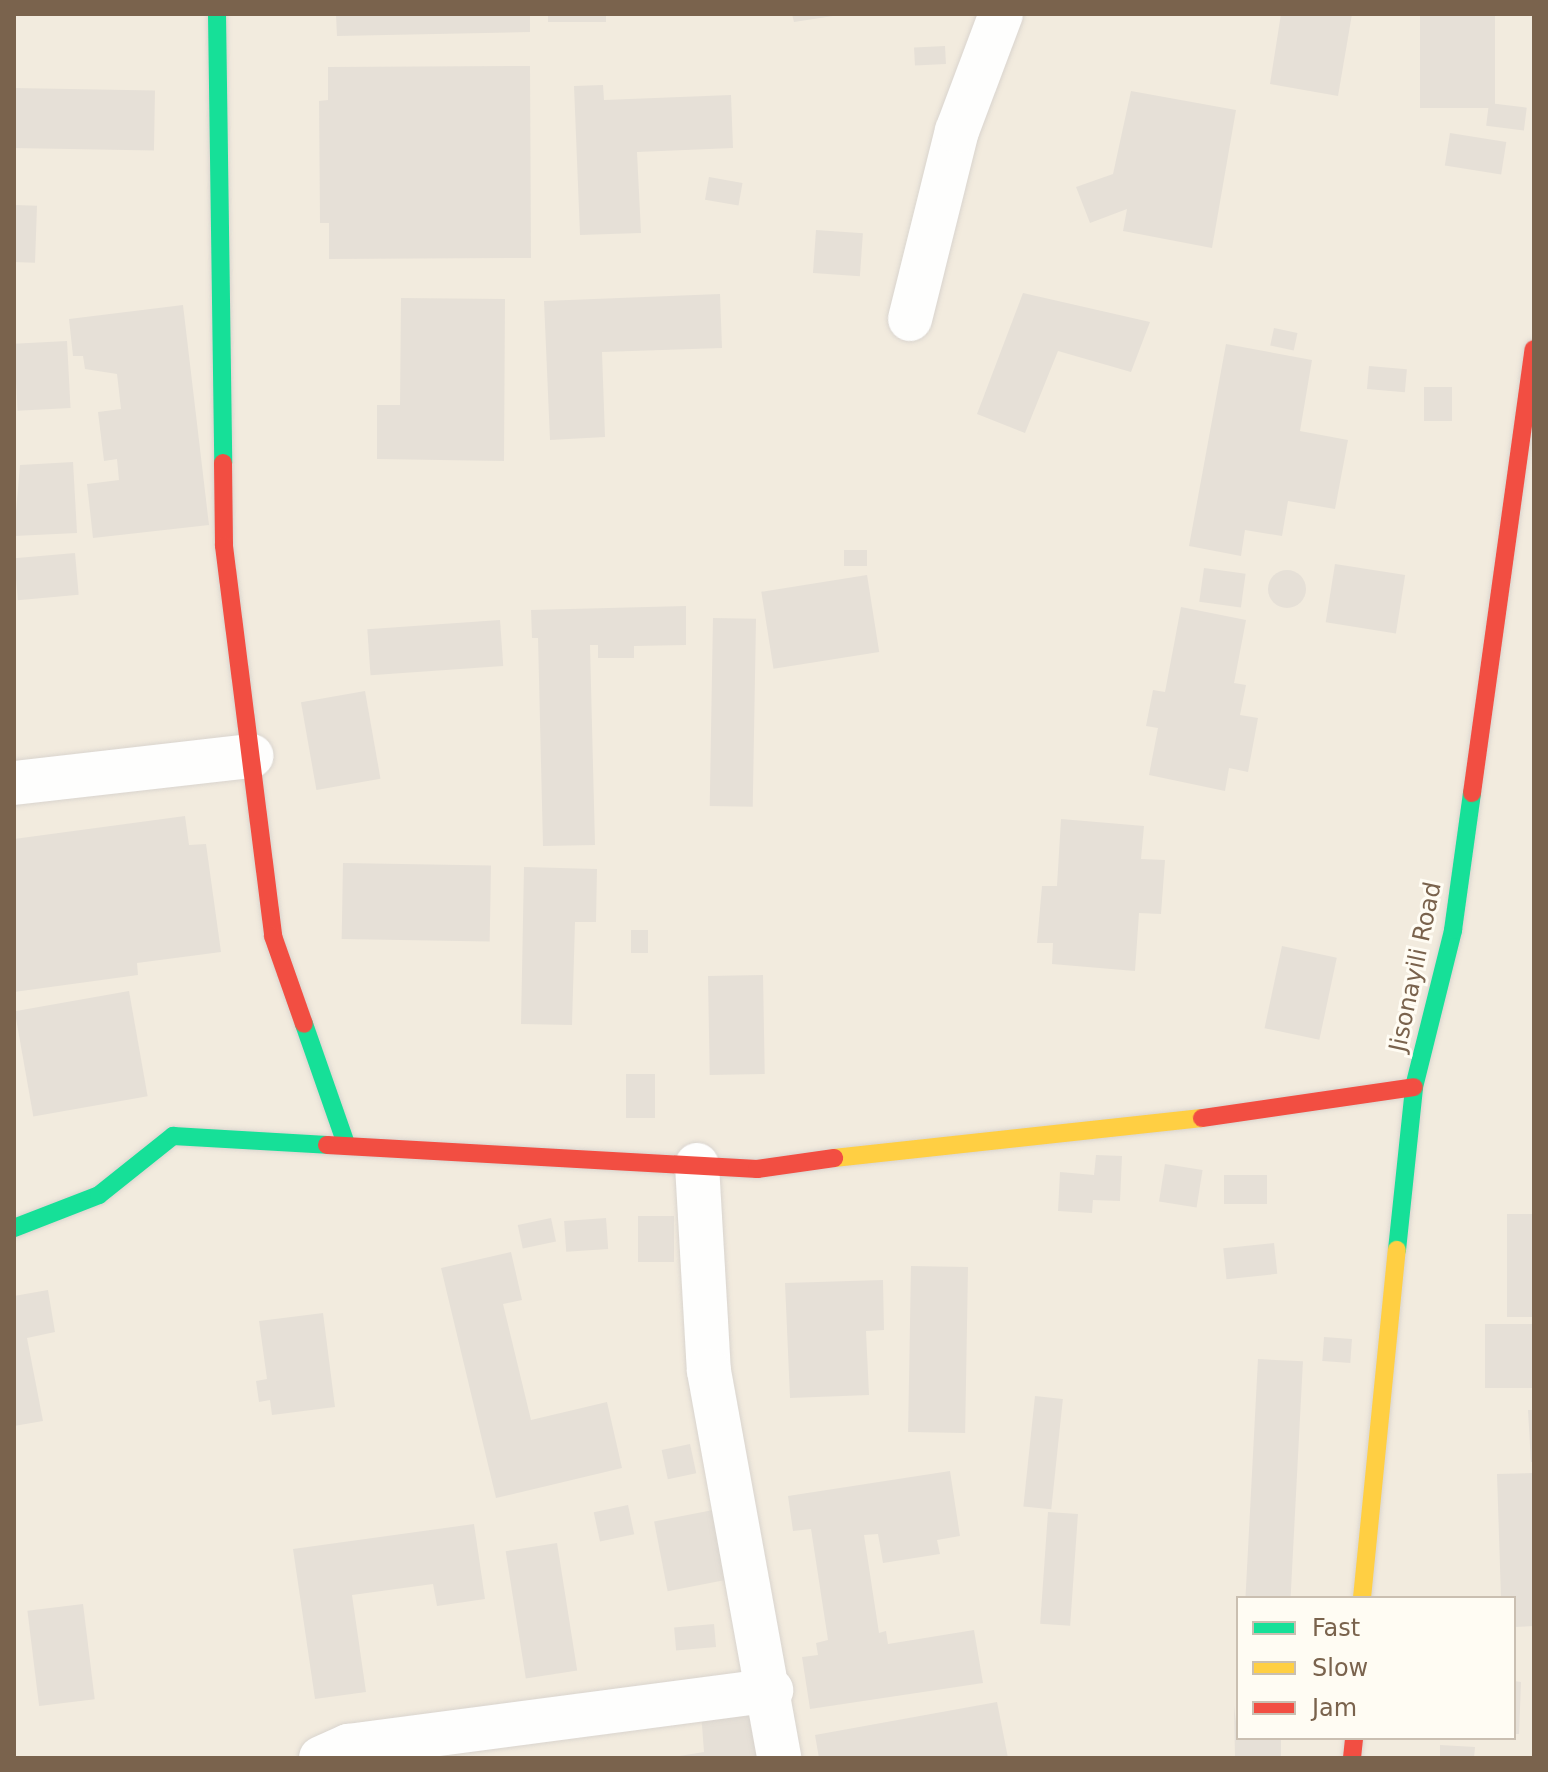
<!DOCTYPE html>
<style>
body{margin:0}
#map{position:relative;width:1548px;height:1772px;overflow:hidden;background:#f9f7f0;font-family:"DejaVu Sans",sans-serif}
div>[style]{position:absolute}
[style*='--x']{left:calc(var(--x)*1px);top:calc(var(--y)*1px);width:calc(var(--w)*1px);rotate:calc(var(--a)*1deg)}
.residential>*{inset:0;background:#f2ebde}
.building>*{inset:0;background:#e6e0d7;transform-origin:0 0}
.round{border-radius:50%}
.roads{filter:drop-shadow(0 0 2px #d9d4ce) drop-shadow(0 0 2px #d9d4ce)}
.street>*{height:44px;margin:-22px;padding:0 22px;transform-origin:22px;border-radius:22px;background:#fefefd}
.fast>*{height:18px;margin:-9px;padding:0 9px;transform-origin:9px;border-radius:9px;background:#16e098}
.slow>*{height:18px;margin:-9px;padding:0 9px;transform-origin:9px;border-radius:9px;background:#ffcf43}
.jam>*{height:18px;margin:-9px;padding:0 9px;transform-origin:9px;border-radius:9px;background:#f24e42}
span{translate:-50% -50%;white-space:nowrap;text-align:center;line-height:1.15;-webkit-text-stroke:6px #fffcf3;paint-order:stroke}
.street-label{font-size:24px;color:#7a634d}
.frame{position:absolute;inset:0;border:16px solid #7a634d;pointer-events:none}
.legend{position:absolute;left:1236px;top:1596px;width:280px;height:144px;box-sizing:border-box;background:#fffcf3;border:2px solid #cabfb1;margin:0;padding:10px 14px;list-style:none;font-size:24px;color:#7a634d}
.legend li{display:flex;align-items:center;gap:16px;height:40px}
.legend b{width:40px;border:2px solid #cabfb1}
</style>
<div id="map">
<div class="residential">
<div style="clip-path:polygon(evenodd,14px 14px,1534px 14px,1534px 1758px,14px 1758px,14px 14px,1238px 1598px,1514px 1598px,1514px 1738px,1238px 1738px,1238px 1598px)"></div>
</div>
<div class="building">
<div style="clip-path:polygon(336px 14px,530px 14px,530px 32px,337px 36px)"></div>
<div style="left:548px;top:14px;width:58px;height:8px"></div>
<div style="clip-path:polygon(792px 14px,833px 14px,833px 16px,794px 22px)"></div>
<div style="clip-path:polygon(1281px 14px,1352px 14px,1338px 96px,1270px 84px)"></div>
<div style="left:1420px;top:14px;width:75px;height:94px"></div>
<div style="left:945px;top:46px;width:18px;height:31px;rotate:87deg"></div>
<div style="clip-path:polygon(530px 66px,531px 258px,329px 259px,329px 223px,320px 223px,319px 101px,328px 100px,328px 67px)"></div>
<div style="clip-path:polygon(603px 85px,604px 100px,731px 95px,733px 148px,637px 152px,641px 233px,580px 235px,574px 86px)"></div>
<div style="left:14px;top:88px;width:141px;height:60px;rotate:1deg"></div>
<div style="clip-path:polygon(1131px 91px,1236px 110px,1212px 248px,1123px 231px,1127px 209px,1090px 223px,1076px 187px,1113px 174px)"></div>
<div style="left:1489px;top:103px;width:38px;height:23px;rotate:7deg"></div>
<div style="left:1450px;top:133px;width:57px;height:33px;rotate:9deg"></div>
<div style="left:709px;top:177px;width:34px;height:23px;rotate:10deg"></div>
<div style="left:14px;top:205px;width:23px;height:57px;rotate:2deg"></div>
<div style="left:816px;top:230px;width:47px;height:43px;rotate:4deg"></div>
<div style="clip-path:polygon(1023px 293px,1150px 322px,1131px 372px,1058px 351px,1025px 433px,977px 414px)"></div>
<div style="clip-path:polygon(720px 294px,722px 348px,602px 352px,605px 437px,550px 440px,544px 301px)"></div>
<div style="clip-path:polygon(401px 298px,505px 299px,504px 461px,377px 459px,377px 405px,400px 405px)"></div>
<div style="clip-path:polygon(183px 305px,209px 525px,93px 538px,87px 484px,119px 480px,117px 459px,104px 461px,98px 412px,121px 409px,117px 374px,85px 369px,83px 356px,73px 356px,69px 319px)"></div>
<div style="left:1274px;top:328px;width:24px;height:18px;rotate:12deg"></div>
<div style="left:67px;top:341px;width:67px;height:53px;rotate:87deg"></div>
<div style="clip-path:polygon(1226px 344px,1312px 360px,1300px 431px,1348px 440px,1335px 509px,1288px 501px,1282px 536px,1245px 530px,1241px 556px,1189px 546px)"></div>
<div style="left:1369px;top:366px;width:38px;height:23px;rotate:5deg"></div>
<div style="left:1424px;top:387px;width:28px;height:34px"></div>
<div style="clip-path:polygon(73px 462px,77px 533px,14px 536px,20px 465px)"></div>
<div style="left:844px;top:550px;width:23px;height:16px"></div>
<div style="left:75px;top:553px;width:42px;height:61px;rotate:85deg"></div>
<div style="left:1335px;top:564px;width:71px;height:59px;rotate:9deg"></div>
<div style="left:1204px;top:568px;width:42px;height:34px;rotate:8deg"></div>
<div class="round" style="left:1268px;top:570px;width:38px;height:38px"></div>
<div style="left:867px;top:575px;width:78px;height:107px;rotate:81deg"></div>
<div style="clip-path:polygon(686px 606px,686px 645px,634px 646px,634px 658px,598px 658px,598px 645px,590px 645px,595px 845px,543px 846px,538px 638px,532px 638px,531px 610px)"></div>
<div style="clip-path:polygon(1181px 607px,1246px 620px,1234px 683px,1246px 685px,1240px 715px,1258px 718px,1248px 772px,1229px 768px,1225px 791px,1149px 775px,1158px 728px,1146px 726px,1153px 690px,1165px 692px)"></div>
<div style="left:713px;top:618px;width:43px;height:188px;rotate:1deg"></div>
<div style="left:500px;top:620px;width:46px;height:133px;rotate:86deg"></div>
<div style="left:365px;top:691px;width:89px;height:65px;rotate:80deg"></div>
<div style="clip-path:polygon(185px 816px,189px 845px,206px 844px,221px 952px,137px 963px,138px 975px,14px 992px,14px 839px)"></div>
<div style="clip-path:polygon(1061px 819px,1144px 826px,1141px 859px,1165px 860px,1161px 914px,1139px 913px,1135px 971px,1052px 964px,1053px 943px,1037px 943px,1042px 886px,1057px 886px)"></div>
<div style="left:343px;top:863px;width:148px;height:76px;rotate:1deg"></div>
<div style="clip-path:polygon(524px 867px,597px 869px,596px 922px,575px 922px,572px 1025px,521px 1024px)"></div>
<div style="left:631px;top:930px;width:17px;height:23px"></div>
<div style="left:1282px;top:946px;width:56px;height:84px;rotate:12deg"></div>
<div style="left:763px;top:975px;width:99px;height:55px;rotate:89deg"></div>
<div style="left:129px;top:991px;width:107px;height:116px;rotate:80deg"></div>
<div style="left:626px;top:1074px;width:29px;height:44px"></div>
<div style="clip-path:polygon(1096px 1155px,1122px 1156px,1120px 1201px,1093px 1200px,1092px 1213px,1058px 1211px,1060px 1172px,1094px 1175px)"></div>
<div style="left:1165px;top:1164px;width:38px;height:38px;rotate:9deg"></div>
<div style="left:1224px;top:1175px;width:43px;height:29px"></div>
<div style="left:1507px;top:1214px;width:27px;height:103px"></div>
<div style="left:674px;top:1216px;width:46px;height:36px;rotate:90deg"></div>
<div style="left:551px;top:1218px;width:24px;height:34px;rotate:78deg"></div>
<div style="left:606px;top:1218px;width:31px;height:42px;rotate:86deg"></div>
<div style="left:1274px;top:1243px;width:31px;height:51px;rotate:84deg"></div>
<div style="clip-path:polygon(511px 1252px,522px 1300px,503px 1304px,531px 1420px,607px 1402px,622px 1468px,496px 1498px,441px 1268px)"></div>
<div style="left:911px;top:1266px;width:57px;height:166px;rotate:1deg"></div>
<div style="clip-path:polygon(883px 1280px,884px 1330px,866px 1331px,869px 1395px,790px 1398px,785px 1283px)"></div>
<div style="clip-path:polygon(48px 1290px,55px 1332px,27px 1338px,43px 1421px,14px 1426px,14px 1296px)"></div>
<div style="clip-path:polygon(323px 1313px,335px 1407px,272px 1415px,270px 1400px,259px 1402px,256px 1381px,267px 1379px,259px 1321px)"></div>
<div style="left:1534px;top:1324px;width:64px;height:49px;rotate:90deg"></div>
<div style="left:1324px;top:1337px;width:28px;height:24px;rotate:4deg"></div>
<div style="left:1258px;top:1359px;width:45px;height:239px;rotate:3deg"></div>
<div style="left:1035px;top:1396px;width:28px;height:111px;rotate:6deg"></div>
<div style="clip-path:polygon(1528px 1410px,1534px 1410px,1534px 1462px,1531px 1462px)"></div>
<div style="left:690px;top:1444px;width:30px;height:29px;rotate:78deg"></div>
<div style="clip-path:polygon(950px 1471px,960px 1536px,937px 1540px,940px 1554px,883px 1563px,878px 1534px,864px 1535px,879px 1633px,886px 1631px,888px 1644px,974px 1630px,983px 1683px,810px 1709px,802px 1657px,818px 1655px,816px 1643px,828px 1640px,811px 1529px,793px 1531px,788px 1496px)"></div>
<div style="clip-path:polygon(1534px 1473px,1534px 1626px,1514px 1627px,1514px 1598px,1501px 1598px,1497px 1474px)"></div>
<div style="left:628px;top:1505px;width:30px;height:35px;rotate:78deg"></div>
<div style="left:713px;top:1510px;width:71px;height:60px;rotate:79deg"></div>
<div style="left:1048px;top:1512px;width:30px;height:112px;rotate:4deg"></div>
<div style="clip-path:polygon(474px 1524px,485px 1599px,437px 1606px,433px 1584px,352px 1595px,366px 1692px,315px 1699px,293px 1549px)"></div>
<div style="left:557px;top:1543px;width:129px;height:52px;rotate:81deg"></div>
<div style="left:83px;top:1604px;width:96px;height:56px;rotate:83deg"></div>
<div style="left:714px;top:1624px;width:23px;height:40px;rotate:85deg"></div>
<div style="clip-path:polygon(1514px 1681px,1521px 1682px,1519px 1734px,1514px 1734px)"></div>
<div style="clip-path:polygon(997px 1702px,1008px 1758px,819px 1758px,815px 1735px)"></div>
<div style="clip-path:polygon(1234px 1706px,1238px 1738px,1281px 1738px,1281px 1758px,1235px 1758px)"></div>
<div style="clip-path:polygon(756px 1707px,761px 1758px,667px 1758px,704px 1752px,701px 1712px)"></div>
<div style="clip-path:polygon(1440px 1745px,1475px 1747px,1474px 1758px,1440px 1758px)"></div>
</div>
<div class="roads">
<div class="street">
<div style="--x:910;--y:319;--w:194;--a:-76"></div>
<div style="--x:957;--y:131;--w:125;--a:-69.4"></div>
<div style="--x:14;--y:783;--w:239;--a:-6.5"></div>
<div style="--x:697;--y:1165;--w:206;--a:86.7"></div>
<div style="--x:709;--y:1371;--w:393;--a:79.7"></div>
<div style="--x:321;--y:1758;--w:30;--a:-24"></div>
<div style="--x:348;--y:1746;--w:427;--a:-7.5"></div>
</div>
<div class="fast">
<div style="--x:217;--y:14;--w:449;--a:89.2"></div>
<div style="--x:304;--y:1024;--w:124;--a:70.7"></div>
<div style="--x:14;--y:1228;--w:91;--a:-21.2"></div>
<div style="--x:99;--y:1195;--w:95;--a:-38.6"></div>
<div style="--x:173;--y:1136;--w:154;--a:3.3"></div>
<div style="--x:1397;--y:1250;--w:164;--a:-84"></div>
<div style="--x:1414;--y:1087;--w:162;--a:-76"></div>
<div style="--x:1453;--y:930;--w:138;--a:-82.1"></div>
</div>
<div class="slow">
<div style="--x:834;--y:1158;--w:370;--a:-6.2"></div>
<div style="--x:1362;--y:1598;--w:350;--a:-84.3"></div>
</div>
<div class="jam">
<div style="--x:223;--y:463;--w:83;--a:89.3"></div>
<div style="--x:224;--y:546;--w:393;--a:82.8"></div>
<div style="--x:273;--y:936;--w:93;--a:70.6"></div>
<div style="--x:1472;--y:793;--w:448;--a:-82.1"></div>
<div style="--x:1202;--y:1118;--w:214;--a:-8.3"></div>
<div style="--x:327;--y:1145;--w:431;--a:3.2"></div>
<div style="--x:757;--y:1169;--w:78;--a:-8.1"></div>
<div style="--x:1352;--y:1758;--w:20;--a:-84"></div>
</div>
</div>
<div class="street-label">
<span style="left:1416px;top:967px;rotate:-78deg">Jisonayili Road</span>
</div>
<div class="frame"></div>
<ul class="legend">
<li><b style="height:10px;background:#16e098"></b>Fast</li>
<li><b style="height:10px;background:#ffcf43"></b>Slow</li>
<li><b style="height:10px;background:#f24e42"></b>Jam</li>
</ul>
</div>
